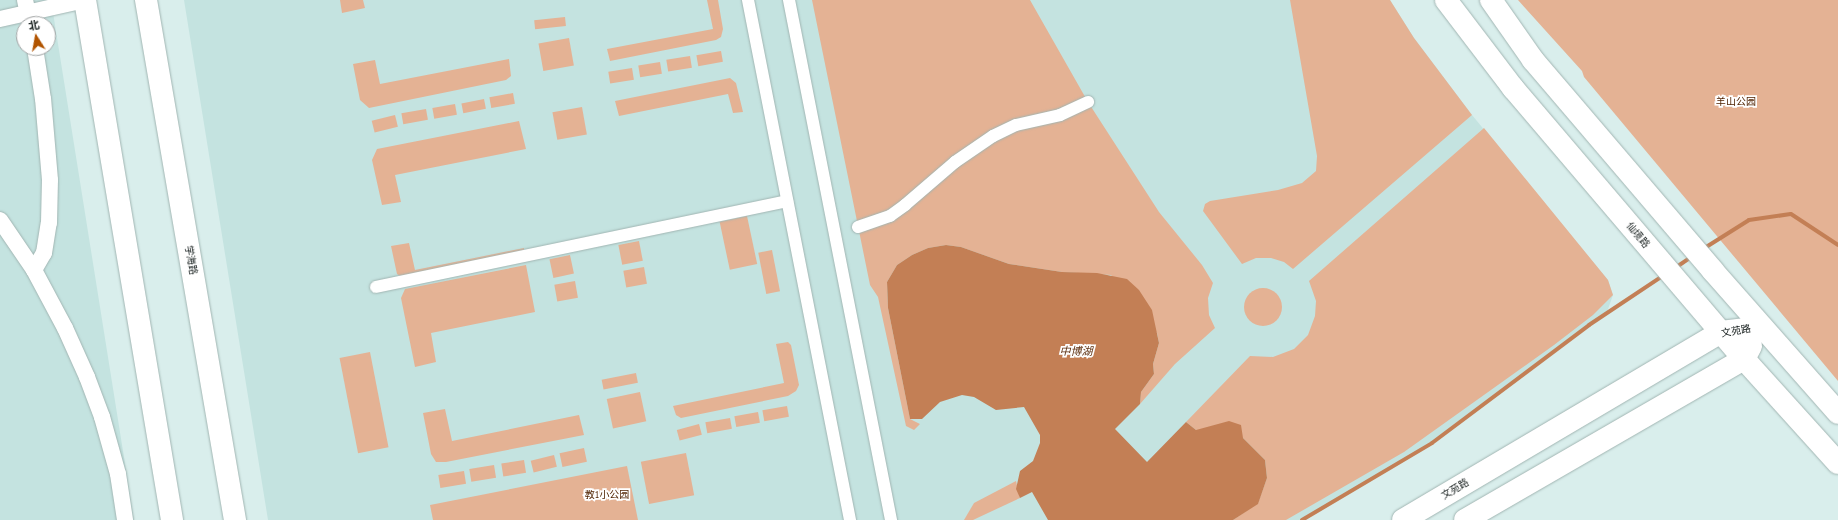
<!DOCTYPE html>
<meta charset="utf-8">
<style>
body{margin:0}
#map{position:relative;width:1838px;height:520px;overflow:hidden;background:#d9eeec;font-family:"PT Sans Narrow","Noto Sans SC",sans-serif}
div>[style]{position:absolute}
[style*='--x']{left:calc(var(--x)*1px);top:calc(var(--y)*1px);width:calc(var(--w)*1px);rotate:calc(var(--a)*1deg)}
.built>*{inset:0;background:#c4e3e0}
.green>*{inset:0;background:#e4b294;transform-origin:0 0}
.round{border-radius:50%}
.water>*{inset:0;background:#c37f55}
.stream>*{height:4px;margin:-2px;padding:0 2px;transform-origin:2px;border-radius:2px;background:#c37f55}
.roads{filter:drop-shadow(0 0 1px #a1b5b2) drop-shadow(0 0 1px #a1b5b2)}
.pedestrian>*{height:12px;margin:-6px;padding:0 6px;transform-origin:6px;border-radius:6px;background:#fff}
.minor>*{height:16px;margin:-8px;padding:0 8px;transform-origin:8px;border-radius:8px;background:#fff}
.secondary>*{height:22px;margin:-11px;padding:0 11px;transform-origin:11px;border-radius:11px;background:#fff}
span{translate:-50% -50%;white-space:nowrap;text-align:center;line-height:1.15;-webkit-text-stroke:3.5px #fff;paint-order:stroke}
.park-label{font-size:10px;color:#502302}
.street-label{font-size:10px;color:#171f1e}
.water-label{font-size:11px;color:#5e3011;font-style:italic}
.north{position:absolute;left:16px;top:16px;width:40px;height:40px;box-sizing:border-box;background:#fff;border:1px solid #a2a5a5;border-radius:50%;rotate:349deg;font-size:11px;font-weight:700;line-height:16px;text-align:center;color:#171f1e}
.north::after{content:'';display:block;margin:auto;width:14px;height:18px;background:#b15400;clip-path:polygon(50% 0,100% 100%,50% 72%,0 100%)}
</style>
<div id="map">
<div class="built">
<div style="clip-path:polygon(evenodd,0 0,51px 0,134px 520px,0 520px,0 0,24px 24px,48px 24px,48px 48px,24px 48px,24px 24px)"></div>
<div style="clip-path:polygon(184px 0,1390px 0,1414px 38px,1472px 115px,1608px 280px,1613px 295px,1607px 312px,1432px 443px,1299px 520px,268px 520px)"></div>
</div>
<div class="green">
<div style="clip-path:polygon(340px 0,363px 0,365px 8px,342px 13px)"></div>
<div style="clip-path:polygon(707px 0,718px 0,723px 29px,721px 37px,716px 40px,610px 61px,607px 49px,713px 29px)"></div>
<div style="clip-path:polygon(812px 0,1030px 0,1088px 102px,1159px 212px,1202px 265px,1213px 283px,1208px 298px,1209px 315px,1215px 328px,1175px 364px,1140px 404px,1141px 392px,1154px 374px,1153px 364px,1159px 343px,1157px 333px,1111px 275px,1062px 272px,1009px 264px,961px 247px,946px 245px,928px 248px,912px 255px,897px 265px,887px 282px,888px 308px,910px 419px,920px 424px,914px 430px,906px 426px,878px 297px,870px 285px)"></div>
<div style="clip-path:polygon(1290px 0,1390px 0,1414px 38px,1472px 115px,1293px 269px,1284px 262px,1271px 258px,1256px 258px,1242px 264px,1203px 211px,1205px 204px,1210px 201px,1278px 190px,1302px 183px,1316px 171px,1317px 156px)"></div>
<div style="clip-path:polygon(1518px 0,1838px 0,1838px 381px,1584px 77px,1582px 71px)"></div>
<div style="left:565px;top:17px;width:9px;height:31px;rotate:84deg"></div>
<div style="left:569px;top:38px;width:28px;height:31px;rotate:80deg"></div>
<div style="left:721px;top:51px;width:11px;height:25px;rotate:80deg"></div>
<div style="left:690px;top:56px;width:12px;height:24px;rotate:81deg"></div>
<div style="clip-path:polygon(509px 59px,511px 76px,506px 80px,369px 108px,360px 100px,353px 64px,375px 60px,380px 84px)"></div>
<div style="left:660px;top:62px;width:12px;height:22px;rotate:81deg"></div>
<div style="left:632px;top:68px;width:12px;height:24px;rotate:81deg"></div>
<div style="clip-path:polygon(730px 78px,736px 83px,743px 112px,733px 113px,728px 94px,619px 116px,615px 101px)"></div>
<div style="left:513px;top:93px;width:11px;height:24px;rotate:80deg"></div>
<div style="left:484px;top:99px;width:10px;height:23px;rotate:79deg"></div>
<div style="left:455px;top:104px;width:11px;height:23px;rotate:80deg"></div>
<div style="left:582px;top:107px;width:28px;height:30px;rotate:80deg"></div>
<div style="left:426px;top:109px;width:11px;height:25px;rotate:80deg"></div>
<div style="left:395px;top:115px;width:12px;height:24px;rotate:76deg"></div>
<div style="clip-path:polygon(519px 121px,526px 149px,395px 175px,401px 202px,382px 205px,372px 160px,377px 149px)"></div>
<div style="clip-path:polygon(1484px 128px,1608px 280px,1613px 295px,1593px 315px,1554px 345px,1404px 452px,1286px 520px,1233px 520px,1258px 503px,1267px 478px,1265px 460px,1243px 438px,1196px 430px,1186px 422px,1250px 356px,1273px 357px,1294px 349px,1308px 335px,1315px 316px,1316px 301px,1309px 281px)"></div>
<div style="left:747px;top:216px;width:49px;height:28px;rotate:78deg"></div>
<div style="left:639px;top:241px;width:20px;height:21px;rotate:79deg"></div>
<div style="clip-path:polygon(409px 243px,415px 270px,524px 248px,524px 253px,400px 276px,397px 274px,391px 246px)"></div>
<div style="left:772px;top:250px;width:42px;height:14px;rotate:79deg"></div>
<div style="left:570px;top:255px;width:19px;height:21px;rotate:78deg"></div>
<div style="clip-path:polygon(526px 265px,535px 312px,431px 333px,436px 362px,415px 367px,401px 298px,405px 289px)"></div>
<div style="left:644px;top:267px;width:17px;height:21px;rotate:80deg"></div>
<div style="left:575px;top:281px;width:17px;height:21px;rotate:80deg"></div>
<div class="round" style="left:1244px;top:288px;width:38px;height:38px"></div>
<div style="clip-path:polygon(788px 342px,791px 345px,799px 385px,796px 391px,788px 396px,681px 418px,676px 415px,673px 406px,784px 383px,776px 344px)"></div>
<div style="left:370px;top:352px;width:97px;height:31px;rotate:79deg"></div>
<div style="left:636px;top:373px;width:10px;height:35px;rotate:79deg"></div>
<div style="left:640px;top:392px;width:30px;height:34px;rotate:78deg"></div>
<div style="left:787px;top:406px;width:11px;height:25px;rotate:80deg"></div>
<div style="clip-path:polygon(445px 409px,452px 441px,579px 415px,584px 435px,446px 462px,436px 462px,431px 454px,423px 413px)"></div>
<div style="left:758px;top:412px;width:11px;height:24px;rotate:80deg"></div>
<div style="left:730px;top:418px;width:11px;height:25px;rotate:80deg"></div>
<div style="left:699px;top:424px;width:11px;height:23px;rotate:75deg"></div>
<div style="left:584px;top:448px;width:14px;height:25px;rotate:78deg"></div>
<div style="left:686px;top:453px;width:43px;height:46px;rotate:79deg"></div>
<div style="left:554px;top:455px;width:12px;height:24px;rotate:76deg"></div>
<div style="left:524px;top:460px;width:13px;height:23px;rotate:81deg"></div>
<div style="left:494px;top:465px;width:13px;height:25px;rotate:81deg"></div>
<div style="clip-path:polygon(627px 466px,638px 520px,433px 520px,430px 505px)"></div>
<div style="left:464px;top:471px;width:13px;height:26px;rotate:81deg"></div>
<div style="clip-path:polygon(1016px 481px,1020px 498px,973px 520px,964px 520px,974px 503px)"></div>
</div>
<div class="water">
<div style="clip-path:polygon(946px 245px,961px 247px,1009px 264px,1062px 272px,1097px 273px,1127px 279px,1139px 290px,1152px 310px,1159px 343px,1153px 364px,1154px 374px,1141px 392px,1140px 404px,1115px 429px,1147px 462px,1186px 422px,1196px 430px,1229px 421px,1241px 425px,1243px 438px,1265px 460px,1267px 478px,1258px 504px,1233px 520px,1048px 520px,1032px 492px,1020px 498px,1016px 489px,1020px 471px,1033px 461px,1040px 443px,1040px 435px,1024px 407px,996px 410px,974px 397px,962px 395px,940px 402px,922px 419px,910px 419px,888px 308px,887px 282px,897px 265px,912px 255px,928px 248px)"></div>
</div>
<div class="stream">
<div style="--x:1703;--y:249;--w:54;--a:-32.2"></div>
<div style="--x:1749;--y:220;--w:42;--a:-8.1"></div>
<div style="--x:1791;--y:214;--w:56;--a:33.4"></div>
<div style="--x:1675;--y:268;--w:22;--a:-34"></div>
<div style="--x:1302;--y:520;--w:151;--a:-30.6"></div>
<div style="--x:1432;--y:443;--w:196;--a:-36.9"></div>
<div style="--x:1589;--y:325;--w:90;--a:-33.7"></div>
</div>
<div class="roads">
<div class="pedestrian">
<div style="--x:748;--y:0;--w:530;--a:78.9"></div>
<div style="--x:789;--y:0;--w:530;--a:78.9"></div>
<div style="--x:858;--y:227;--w:34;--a:-19"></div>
<div style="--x:890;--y:216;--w:19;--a:-36"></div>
<div style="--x:905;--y:205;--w:66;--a:-40.7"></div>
<div style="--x:955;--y:162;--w:46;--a:-34.4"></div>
<div style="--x:993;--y:136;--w:25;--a:-26"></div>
<div style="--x:1016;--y:125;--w:45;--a:-12.8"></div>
<div style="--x:1060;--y:115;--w:31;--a:-25"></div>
<div style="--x:376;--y:287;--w:420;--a:-11.8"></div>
</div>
<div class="minor">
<div style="--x:25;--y:0;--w:25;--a:78"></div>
<div style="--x:0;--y:19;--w:86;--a:-12.7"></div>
<div style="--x:0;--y:220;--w:60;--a:55.8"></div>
<div style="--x:34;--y:270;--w:66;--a:61.9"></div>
<div style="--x:65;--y:328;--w:54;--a:65.8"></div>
<div style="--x:87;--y:377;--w:43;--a:69.4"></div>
<div style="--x:102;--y:417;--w:59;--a:74.3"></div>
<div style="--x:118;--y:474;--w:47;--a:81.3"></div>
<div style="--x:34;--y:270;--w:20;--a:-60"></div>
<div style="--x:44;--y:253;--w:30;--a:-81"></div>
<div style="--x:49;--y:223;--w:43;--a:-88.7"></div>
<div style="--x:50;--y:180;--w:81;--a:-94.9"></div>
<div style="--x:43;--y:99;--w:52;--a:-98.9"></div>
</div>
<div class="secondary">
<div style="--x:85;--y:0;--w:527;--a:80.5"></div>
<div style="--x:146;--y:0;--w:528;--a:80.29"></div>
<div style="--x:1446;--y:0;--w:111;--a:52.7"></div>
<div style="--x:1513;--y:88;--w:356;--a:49.6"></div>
<div style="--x:1744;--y:359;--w:140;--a:47.9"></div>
<div style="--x:1491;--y:0;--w:73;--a:55"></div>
<div style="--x:1533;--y:60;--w:277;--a:49.5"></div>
<div style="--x:1713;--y:271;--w:189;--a:48.6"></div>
<div style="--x:1403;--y:520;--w:369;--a:-30.6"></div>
<div style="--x:1721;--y:332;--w:40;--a:-7.1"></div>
<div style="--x:1465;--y:520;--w:322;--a:-30"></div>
<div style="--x:1744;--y:359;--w:15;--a:-62"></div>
</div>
</div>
<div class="park-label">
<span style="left:1736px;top:102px">羊山公园</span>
<span style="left:607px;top:495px">教1小公园</span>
</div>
<div class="street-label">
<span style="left:1638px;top:235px;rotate:50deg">仙境路</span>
<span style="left:191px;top:260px;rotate:80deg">学海路</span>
<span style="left:1736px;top:331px;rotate:-10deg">文苑路</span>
<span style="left:1455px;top:489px;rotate:-31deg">文苑路</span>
</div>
<div class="water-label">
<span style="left:1076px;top:351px">中博湖</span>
</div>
<div class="north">北</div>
</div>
